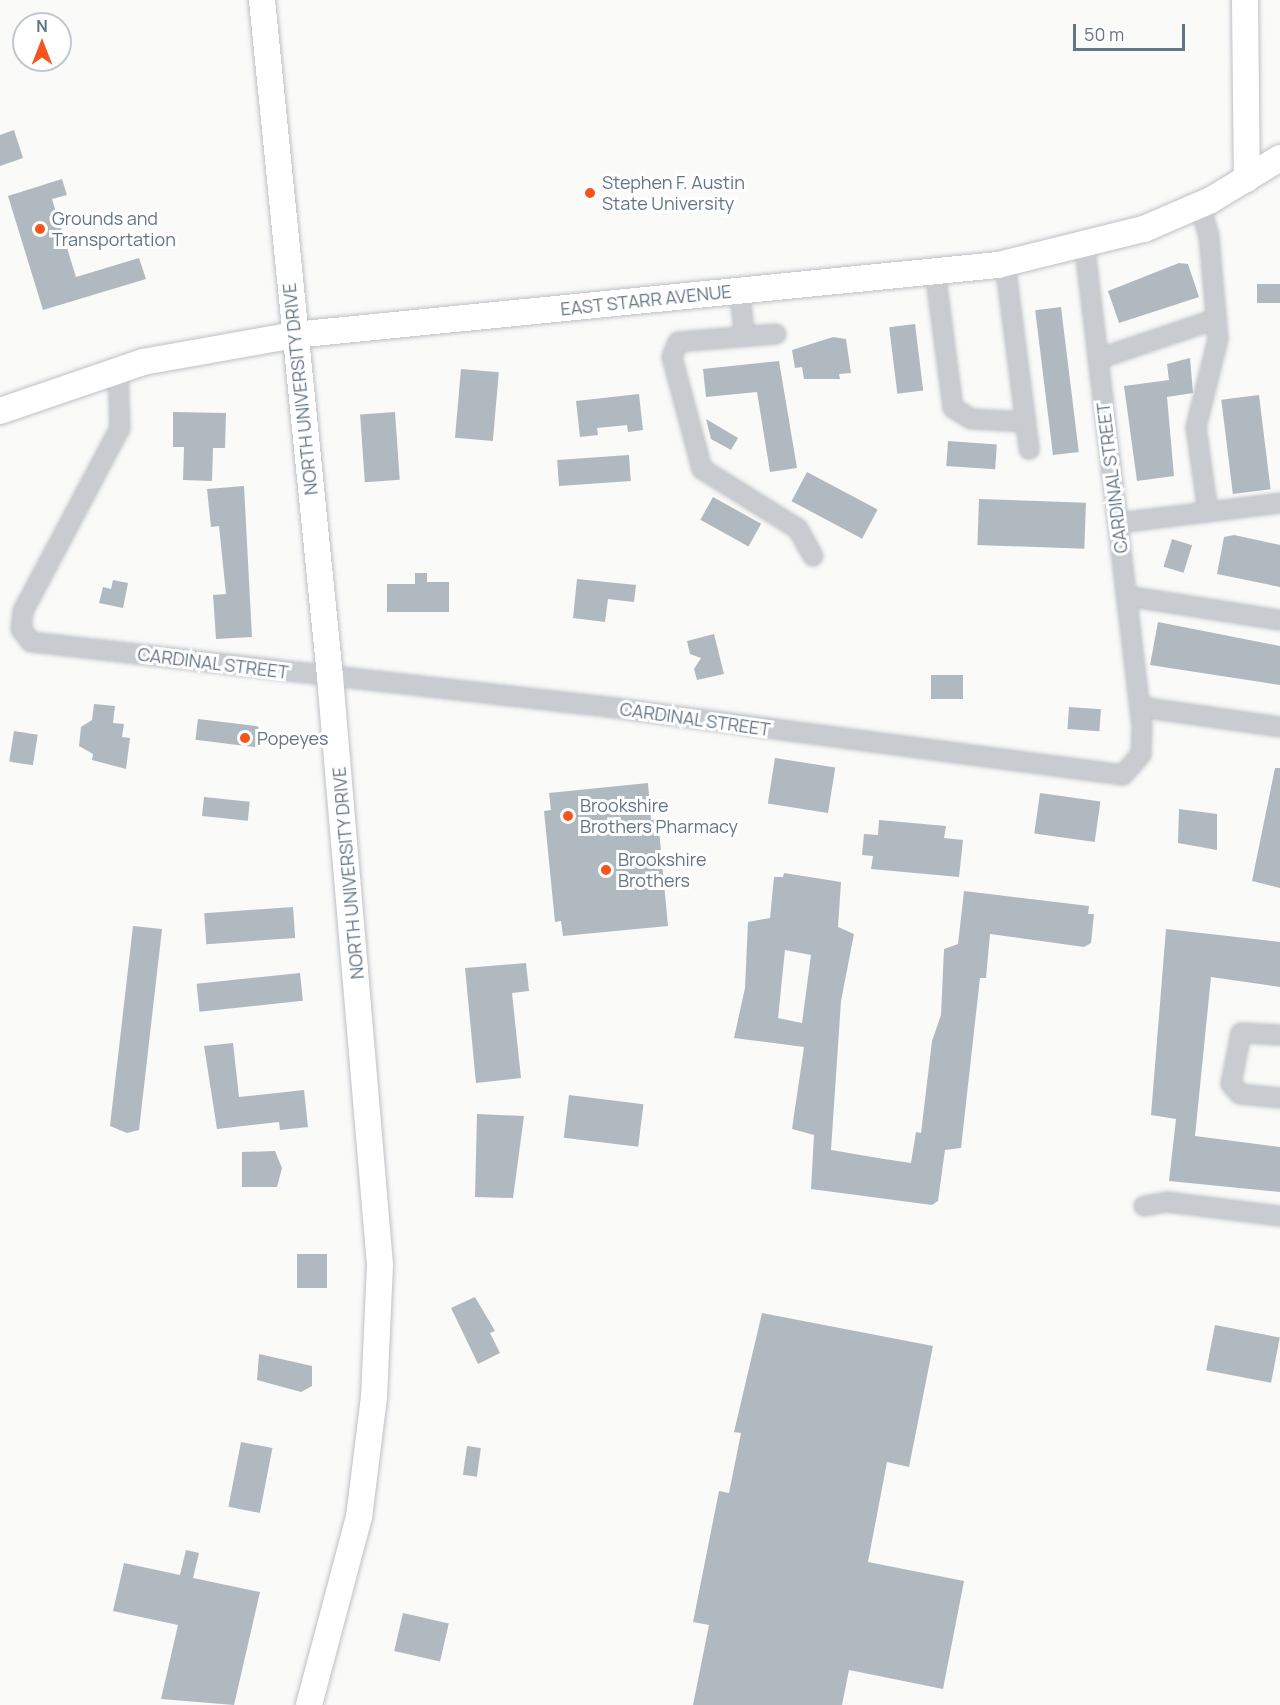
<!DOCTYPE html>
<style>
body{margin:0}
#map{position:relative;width:1280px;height:1705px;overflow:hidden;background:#fafaf8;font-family:Manrope,sans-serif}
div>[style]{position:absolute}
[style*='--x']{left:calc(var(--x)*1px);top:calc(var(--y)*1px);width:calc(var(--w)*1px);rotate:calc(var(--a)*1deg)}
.building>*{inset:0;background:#b0b9c0;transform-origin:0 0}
.roads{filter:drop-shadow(0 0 2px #bcc1c6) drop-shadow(0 0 2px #bcc1c6)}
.street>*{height:18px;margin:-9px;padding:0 9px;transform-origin:9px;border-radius:9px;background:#c8ccd0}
.secondary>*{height:26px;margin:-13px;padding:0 13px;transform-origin:13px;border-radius:13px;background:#fff}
.dots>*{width:16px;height:16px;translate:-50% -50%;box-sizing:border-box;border:3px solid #fff;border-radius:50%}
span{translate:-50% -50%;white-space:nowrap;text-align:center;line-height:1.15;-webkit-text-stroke:6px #fff;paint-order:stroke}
.poi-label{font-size:18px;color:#627586}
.left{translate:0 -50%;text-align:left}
.street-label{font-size:18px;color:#627586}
.north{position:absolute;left:12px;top:12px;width:60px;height:60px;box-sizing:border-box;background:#fff;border:2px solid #c0c8cf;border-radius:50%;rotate:0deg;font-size:16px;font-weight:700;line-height:24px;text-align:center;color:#627586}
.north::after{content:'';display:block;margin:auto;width:21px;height:27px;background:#f6541c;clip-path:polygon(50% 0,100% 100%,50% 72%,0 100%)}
.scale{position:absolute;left:1073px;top:24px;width:112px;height:27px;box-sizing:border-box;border:3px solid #627586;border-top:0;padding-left:8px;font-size:18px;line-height:21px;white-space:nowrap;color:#627586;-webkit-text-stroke:4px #fff;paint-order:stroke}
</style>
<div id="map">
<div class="building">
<div style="clip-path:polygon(14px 130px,23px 158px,0 166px,0 135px)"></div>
<div style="clip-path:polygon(62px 179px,67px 195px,52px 199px,76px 277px,139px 258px,146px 279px,43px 310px,8px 196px)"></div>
<div style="clip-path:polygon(1179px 263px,1188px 264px,1199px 297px,1119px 323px,1108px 291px)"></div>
<div style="left:1280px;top:284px;width:19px;height:23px;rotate:90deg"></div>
<div style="left:1061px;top:307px;width:146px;height:26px;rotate:83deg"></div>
<div style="left:915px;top:324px;width:67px;height:26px;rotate:83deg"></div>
<div style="clip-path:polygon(833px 337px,846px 339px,851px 373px,839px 374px,840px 379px,804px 379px,802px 367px,795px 368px,792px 350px)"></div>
<div style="clip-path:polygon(1190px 358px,1193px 393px,1167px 397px,1174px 476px,1137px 481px,1124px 386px,1169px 380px,1167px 364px)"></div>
<div style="clip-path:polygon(779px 361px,797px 468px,770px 472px,757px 392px,706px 397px,703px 369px)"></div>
<div style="left:461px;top:369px;width:38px;height:69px;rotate:5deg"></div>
<div style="clip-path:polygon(639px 394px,643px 430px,628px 432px,627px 425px,597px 428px,598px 435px,580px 437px,576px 401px)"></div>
<div style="left:1259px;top:395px;width:95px;height:38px;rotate:83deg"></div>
<div style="clip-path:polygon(173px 412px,226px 413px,225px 448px,213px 448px,212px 481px,183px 480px,184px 447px,173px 447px)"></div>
<div style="left:395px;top:412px;width:68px;height:35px;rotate:86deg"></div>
<div style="clip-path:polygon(706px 419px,738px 438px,731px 450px,711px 439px)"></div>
<div style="left:948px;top:441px;width:49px;height:25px;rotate:4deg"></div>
<div style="left:629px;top:455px;width:26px;height:72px;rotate:86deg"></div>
<div style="left:807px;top:472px;width:80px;height:33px;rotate:28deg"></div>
<div style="clip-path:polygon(244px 486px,252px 637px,216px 639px,213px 595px,226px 594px,219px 526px,211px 527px,207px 489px)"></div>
<div style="left:713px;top:497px;width:55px;height:26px;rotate:29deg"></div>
<div style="left:979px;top:499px;width:107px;height:46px;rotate:2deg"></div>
<div style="clip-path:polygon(1234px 535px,1280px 545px,1280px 587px,1217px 574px,1224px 537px)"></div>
<div style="left:1172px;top:539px;width:21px;height:29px;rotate:17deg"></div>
<div style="clip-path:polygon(415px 573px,427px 573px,427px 582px,449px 582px,449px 612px,387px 612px,387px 584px,415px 584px)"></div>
<div style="clip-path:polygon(577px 579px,636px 585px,634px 602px,608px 599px,605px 622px,573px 618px)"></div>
<div style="clip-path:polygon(113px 580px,128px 583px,123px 608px,99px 603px,103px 587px,111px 589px)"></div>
<div style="clip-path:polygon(1158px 622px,1280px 646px,1280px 685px,1150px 665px)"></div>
<div style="clip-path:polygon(714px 634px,724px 674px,697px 680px,694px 669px,701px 658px,690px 654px,687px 641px)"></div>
<div style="left:931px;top:675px;width:32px;height:24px"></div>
<div style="clip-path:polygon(94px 704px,115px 706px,113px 723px,124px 724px,122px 737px,130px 738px,126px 769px,92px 760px,93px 754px,79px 746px,81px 727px,92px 720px)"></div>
<div style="left:1069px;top:707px;width:32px;height:22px;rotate:4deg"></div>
<div style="left:198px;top:719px;width:61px;height:21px;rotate:7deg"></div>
<div style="left:14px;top:731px;width:24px;height:31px;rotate:9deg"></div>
<div style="left:775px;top:758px;width:61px;height:46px;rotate:9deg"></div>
<div style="clip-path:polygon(1275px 768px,1280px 768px,1280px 888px,1252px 881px)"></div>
<div style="clip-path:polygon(648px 783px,651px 820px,658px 819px,668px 926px,563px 936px,561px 921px,555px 922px,544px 811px,551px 810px,549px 793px)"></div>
<div style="left:1040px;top:793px;width:61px;height:41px;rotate:8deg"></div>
<div style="left:204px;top:797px;width:46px;height:19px;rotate:6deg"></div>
<div style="clip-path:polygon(1179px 809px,1217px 814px,1217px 850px,1178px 843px)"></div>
<div style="clip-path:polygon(879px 820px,946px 826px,944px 838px,963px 840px,959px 877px,871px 869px,873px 856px,862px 855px,864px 834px,878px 835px)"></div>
<div style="clip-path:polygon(evenodd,784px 873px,841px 882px,838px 927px,854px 934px,841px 1001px,831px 1150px,884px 1159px,911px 1163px,916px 1132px,921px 1133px,932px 1041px,941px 1015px,944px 949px,958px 944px,964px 891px,1089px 906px,1088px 914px,1094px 914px,1091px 943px,1084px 947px,990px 934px,986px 978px,980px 978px,961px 1148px,945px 1150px,938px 1201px,932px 1205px,811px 1189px,814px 1135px,792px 1129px,804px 1047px,734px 1038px,745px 988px,748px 922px,770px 918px,774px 877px,783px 877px,784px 873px,785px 950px,811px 955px,802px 1023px,778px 1018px,785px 950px)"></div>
<div style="left:293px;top:907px;width:31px;height:89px;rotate:86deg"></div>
<div style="clip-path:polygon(133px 926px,162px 929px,139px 1130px,127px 1133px,110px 1126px)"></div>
<div style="clip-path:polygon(1166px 929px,1280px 942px,1280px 987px,1211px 977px,1195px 1136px,1280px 1147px,1280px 1192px,1169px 1181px,1176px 1119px,1151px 1115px)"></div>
<div style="clip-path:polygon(526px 963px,529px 991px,512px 993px,521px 1078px,476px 1083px,465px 968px)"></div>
<div style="left:300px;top:973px;width:28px;height:104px;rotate:84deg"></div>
<div style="clip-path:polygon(233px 1043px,239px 1097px,304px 1090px,308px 1127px,280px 1130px,279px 1122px,217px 1129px,204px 1046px)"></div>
<div style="left:569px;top:1095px;width:75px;height:43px;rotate:7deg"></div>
<div style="clip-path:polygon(477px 1114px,524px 1116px,513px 1198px,475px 1197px)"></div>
<div style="clip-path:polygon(275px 1151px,282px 1168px,277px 1187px,242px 1187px,242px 1152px)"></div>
<div style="left:297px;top:1254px;width:30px;height:34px"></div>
<div style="clip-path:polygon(475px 1297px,495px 1331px,490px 1333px,500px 1353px,478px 1364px,451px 1308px)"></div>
<div style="clip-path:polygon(762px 1313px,933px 1346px,909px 1467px,887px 1462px,868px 1562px,964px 1581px,943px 1689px,849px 1670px,842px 1705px,693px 1705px,709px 1625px,693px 1622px,719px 1491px,729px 1493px,741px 1433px,734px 1432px)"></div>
<div style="left:1215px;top:1325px;width:66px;height:46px;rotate:11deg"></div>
<div style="clip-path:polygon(259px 1354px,312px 1366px,312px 1386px,301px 1392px,257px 1380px)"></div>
<div style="left:241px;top:1442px;width:32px;height:66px;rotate:11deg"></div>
<div style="left:467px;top:1446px;width:14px;height:29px;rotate:8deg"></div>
<div style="clip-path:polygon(186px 1550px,199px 1553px,193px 1578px,260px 1592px,234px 1705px,161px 1699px,178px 1625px,113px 1611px,124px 1563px,180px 1575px)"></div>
<div style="left:403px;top:1613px;width:47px;height:39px;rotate:13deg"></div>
</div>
<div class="roads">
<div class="street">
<div style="--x:1200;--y:205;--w:32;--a:74"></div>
<div style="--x:1209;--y:236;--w:103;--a:85"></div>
<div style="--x:1218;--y:339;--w:91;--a:104"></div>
<div style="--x:1196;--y:427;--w:86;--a:82"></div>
<div style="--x:1005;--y:263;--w:188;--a:82.6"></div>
<div style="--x:935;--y:271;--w:138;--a:82.5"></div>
<div style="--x:953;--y:408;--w:21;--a:31"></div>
<div style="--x:971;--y:419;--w:55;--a:3.1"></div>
<div style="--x:739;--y:291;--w:45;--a:82.4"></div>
<div style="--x:776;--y:334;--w:98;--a:175.3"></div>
<div style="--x:678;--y:342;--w:16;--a:112"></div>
<div style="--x:672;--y:357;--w:116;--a:75"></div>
<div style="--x:702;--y:469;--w:113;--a:32"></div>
<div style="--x:798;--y:529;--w:31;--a:61"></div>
<div style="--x:1098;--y:359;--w:125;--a:-18.7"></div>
<div style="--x:118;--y:369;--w:59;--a:88.1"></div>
<div style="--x:120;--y:428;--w:207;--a:117.9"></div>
<div style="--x:23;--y:611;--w:18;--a:96"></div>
<div style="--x:21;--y:629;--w:16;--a:52"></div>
<div style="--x:31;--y:642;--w:581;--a:6.43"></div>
<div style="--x:608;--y:707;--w:519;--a:7.52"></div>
<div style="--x:1123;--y:775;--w:28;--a:-49"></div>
<div style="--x:1141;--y:754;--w:27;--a:-88"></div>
<div style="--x:1142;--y:727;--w:484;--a:-96.8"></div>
<div style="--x:1118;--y:523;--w:163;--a:-7"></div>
<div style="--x:1126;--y:596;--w:156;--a:8.9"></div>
<div style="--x:1140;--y:707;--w:141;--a:8.1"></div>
<div style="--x:1280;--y:1035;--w:39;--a:-177"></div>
<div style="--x:1241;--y:1033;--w:52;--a:101.1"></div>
<div style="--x:1231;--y:1084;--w:13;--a:48"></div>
<div style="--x:1240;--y:1094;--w:40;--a:5.7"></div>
<div style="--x:1144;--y:1206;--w:23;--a:-10"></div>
<div style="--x:1167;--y:1202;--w:114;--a:7.1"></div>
</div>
<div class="secondary">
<div style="--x:262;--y:0;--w:680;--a:84.26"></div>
<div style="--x:330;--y:677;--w:590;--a:85.14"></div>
<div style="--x:380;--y:1265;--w:132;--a:92.6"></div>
<div style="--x:374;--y:1397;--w:121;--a:97.1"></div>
<div style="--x:359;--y:1517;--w:195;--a:104.9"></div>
<div style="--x:1245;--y:0;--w:179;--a:89.4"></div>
<div style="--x:0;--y:411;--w:151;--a:-18.9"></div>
<div style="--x:143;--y:362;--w:153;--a:-10.1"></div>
<div style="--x:294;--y:335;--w:707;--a:-5.68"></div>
<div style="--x:998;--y:265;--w:150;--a:-13.9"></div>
<div style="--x:1144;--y:229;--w:73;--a:-23.4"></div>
<div style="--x:1211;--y:200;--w:81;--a:-31.3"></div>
</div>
</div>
<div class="dots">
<div style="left:590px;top:193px;background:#f6541c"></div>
<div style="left:40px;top:229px;background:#f6541c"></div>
<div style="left:245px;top:738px;background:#f6541c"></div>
<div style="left:568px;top:816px;background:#f6541c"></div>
<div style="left:606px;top:870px;background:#f6541c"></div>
</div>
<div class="poi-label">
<span class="left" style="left:602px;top:193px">Stephen F. Austin<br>State University</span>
<span class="left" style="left:52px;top:229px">Grounds and<br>Transportation</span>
<span class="left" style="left:257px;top:738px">Popeyes</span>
<span class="left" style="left:580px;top:816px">Brookshire<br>Brothers Pharmacy</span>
<span class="left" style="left:618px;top:870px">Brookshire<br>Brothers</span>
</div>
<div class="street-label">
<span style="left:646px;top:300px;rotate:-6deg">EAST STARR AVENUE</span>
<span style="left:300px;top:389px;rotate:-96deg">NORTH UNIVERSITY DRIVE</span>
<span style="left:1112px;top:478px;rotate:-97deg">CARDINAL STREET</span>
<span style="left:213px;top:663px;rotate:7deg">CARDINAL STREET</span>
<span style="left:695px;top:719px;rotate:8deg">CARDINAL STREET</span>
<span style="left:348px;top:873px;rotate:-95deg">NORTH UNIVERSITY DRIVE</span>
</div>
<div class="north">N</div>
<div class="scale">50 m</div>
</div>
